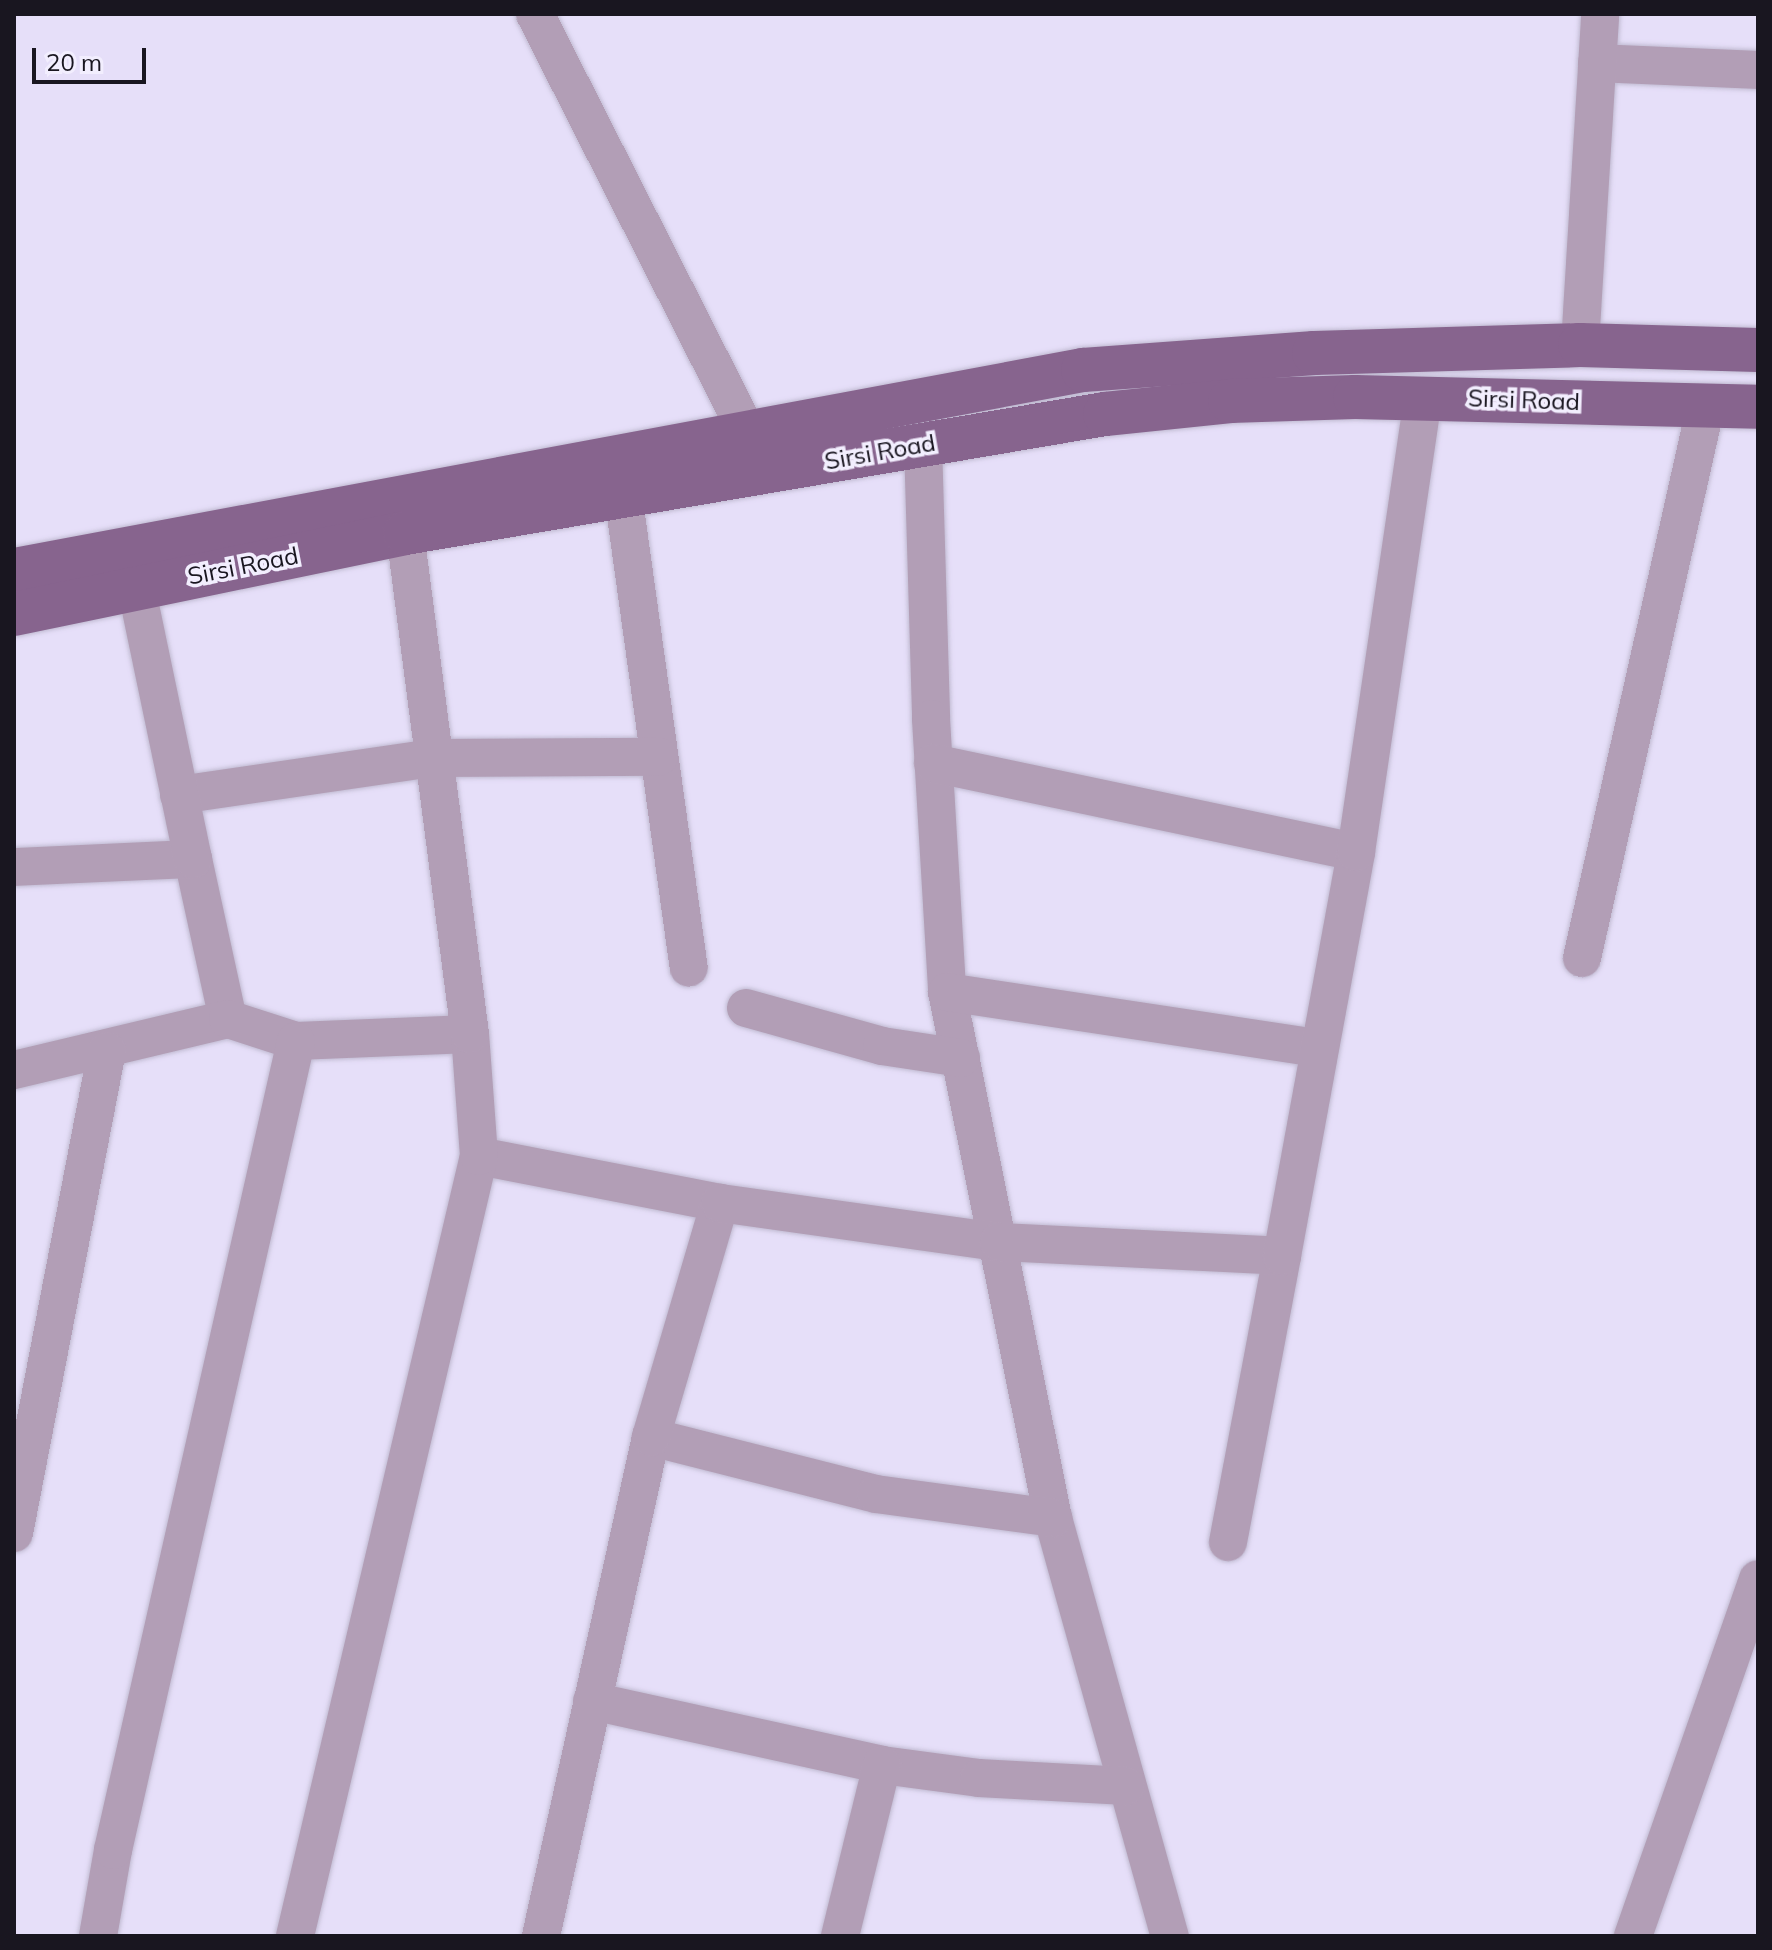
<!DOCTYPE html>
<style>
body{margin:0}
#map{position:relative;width:1772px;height:1950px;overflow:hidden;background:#e6dff9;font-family:Mulish,sans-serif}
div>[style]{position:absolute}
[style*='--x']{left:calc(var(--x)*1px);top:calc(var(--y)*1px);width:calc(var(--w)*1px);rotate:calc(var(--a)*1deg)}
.roads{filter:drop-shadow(0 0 2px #c1bbd2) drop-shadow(0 0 2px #c1bbd2)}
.minor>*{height:38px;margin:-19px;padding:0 19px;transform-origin:19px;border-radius:19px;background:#b29eb6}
.major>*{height:44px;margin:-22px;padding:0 22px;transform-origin:22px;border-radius:22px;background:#87648e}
span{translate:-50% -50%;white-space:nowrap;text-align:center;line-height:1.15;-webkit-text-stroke:7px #f2eefe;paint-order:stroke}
.street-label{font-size:24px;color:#191620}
.frame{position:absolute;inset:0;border:16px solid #191620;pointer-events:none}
.scale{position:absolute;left:32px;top:48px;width:114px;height:36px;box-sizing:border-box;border:4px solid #191620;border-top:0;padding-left:10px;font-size:24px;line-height:28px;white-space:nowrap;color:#191620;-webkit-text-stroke:6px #f2eefe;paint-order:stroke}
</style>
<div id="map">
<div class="roads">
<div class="minor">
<div style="--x:535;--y:14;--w:498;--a:63.1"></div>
<div style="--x:1597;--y:63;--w:161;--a:2.5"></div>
<div style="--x:1580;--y:345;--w:332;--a:-86.5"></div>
<div style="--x:923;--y:444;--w:275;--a:88.3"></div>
<div style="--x:931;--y:719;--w:273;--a:86.6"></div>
<div style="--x:947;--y:992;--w:537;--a:78.61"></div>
<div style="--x:1053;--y:1518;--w:434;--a:74.4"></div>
<div style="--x:623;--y:494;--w:478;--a:82.1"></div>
<div style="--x:933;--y:763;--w:432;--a:11.9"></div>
<div style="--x:179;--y:795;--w:258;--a:-8.3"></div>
<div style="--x:434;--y:758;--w:225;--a:-0.3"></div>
<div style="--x:193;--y:859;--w:164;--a:77.7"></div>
<div style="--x:14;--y:867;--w:179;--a:-2.6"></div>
<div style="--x:193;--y:859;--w:278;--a:-101.8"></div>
<div style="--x:1582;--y:958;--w:567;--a:-77.36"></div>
<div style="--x:947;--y:992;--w:374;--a:8.6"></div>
<div style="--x:746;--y:1008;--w:141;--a:15.6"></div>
<div style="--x:882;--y:1046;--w:80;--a:8.6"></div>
<div style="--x:14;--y:1070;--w:220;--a:-13.4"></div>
<div style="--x:228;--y:1019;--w:71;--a:17.9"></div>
<div style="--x:296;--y:1041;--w:174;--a:-2.3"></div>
<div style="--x:479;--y:1156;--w:246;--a:11"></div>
<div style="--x:651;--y:1437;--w:232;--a:14.2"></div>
<div style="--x:876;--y:1494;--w:179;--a:7.7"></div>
<div style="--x:14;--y:1533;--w:491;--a:-79.1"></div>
<div style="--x:1228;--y:1542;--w:291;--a:-79.3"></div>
<div style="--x:592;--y:1701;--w:297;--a:12.4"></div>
<div style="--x:882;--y:1765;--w:98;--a:7.6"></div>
<div style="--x:979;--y:1778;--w:147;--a:3.1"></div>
<div style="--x:98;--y:1936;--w:87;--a:-80.1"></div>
<div style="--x:113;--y:1850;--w:829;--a:-77.25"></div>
<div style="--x:295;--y:1936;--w:801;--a:-76.73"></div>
<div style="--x:479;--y:1156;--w:122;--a:-94.2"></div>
<div style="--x:470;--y:1034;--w:505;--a:-97.39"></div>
<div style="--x:541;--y:1936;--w:511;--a:-77.57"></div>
<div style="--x:651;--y:1437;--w:244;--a:-73.6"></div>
<div style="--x:720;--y:1203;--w:282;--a:8"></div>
<div style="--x:999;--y:1242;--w:283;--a:2.8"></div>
<div style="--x:1282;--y:1256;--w:411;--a:-79.6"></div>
<div style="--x:1356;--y:852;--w:460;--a:-81.6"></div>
<div style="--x:840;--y:1936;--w:176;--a:-76.2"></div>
<div style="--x:1633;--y:1936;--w:378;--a:-70.7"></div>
</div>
<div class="major">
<div style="--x:14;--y:570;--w:1088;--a:-10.6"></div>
<div style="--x:1083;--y:370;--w:232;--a:-4.2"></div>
<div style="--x:1314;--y:353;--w:266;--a:-1.7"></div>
<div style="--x:1580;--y:345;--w:178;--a:1.6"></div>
<div style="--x:14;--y:614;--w:399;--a:-11.7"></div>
<div style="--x:405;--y:533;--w:710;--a:-9.65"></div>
<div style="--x:1105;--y:414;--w:126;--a:-5.9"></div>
<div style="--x:1230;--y:401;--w:125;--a:-1.8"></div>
<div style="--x:1355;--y:397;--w:403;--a:1.4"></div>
</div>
</div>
<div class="street-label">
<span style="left:1524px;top:400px;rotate:2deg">Sirsi Road</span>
<span style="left:880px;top:452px;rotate:-10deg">Sirsi Road</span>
<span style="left:243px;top:566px;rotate:-11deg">Sirsi Road</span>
</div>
<div class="frame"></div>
<div class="scale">20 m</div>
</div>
